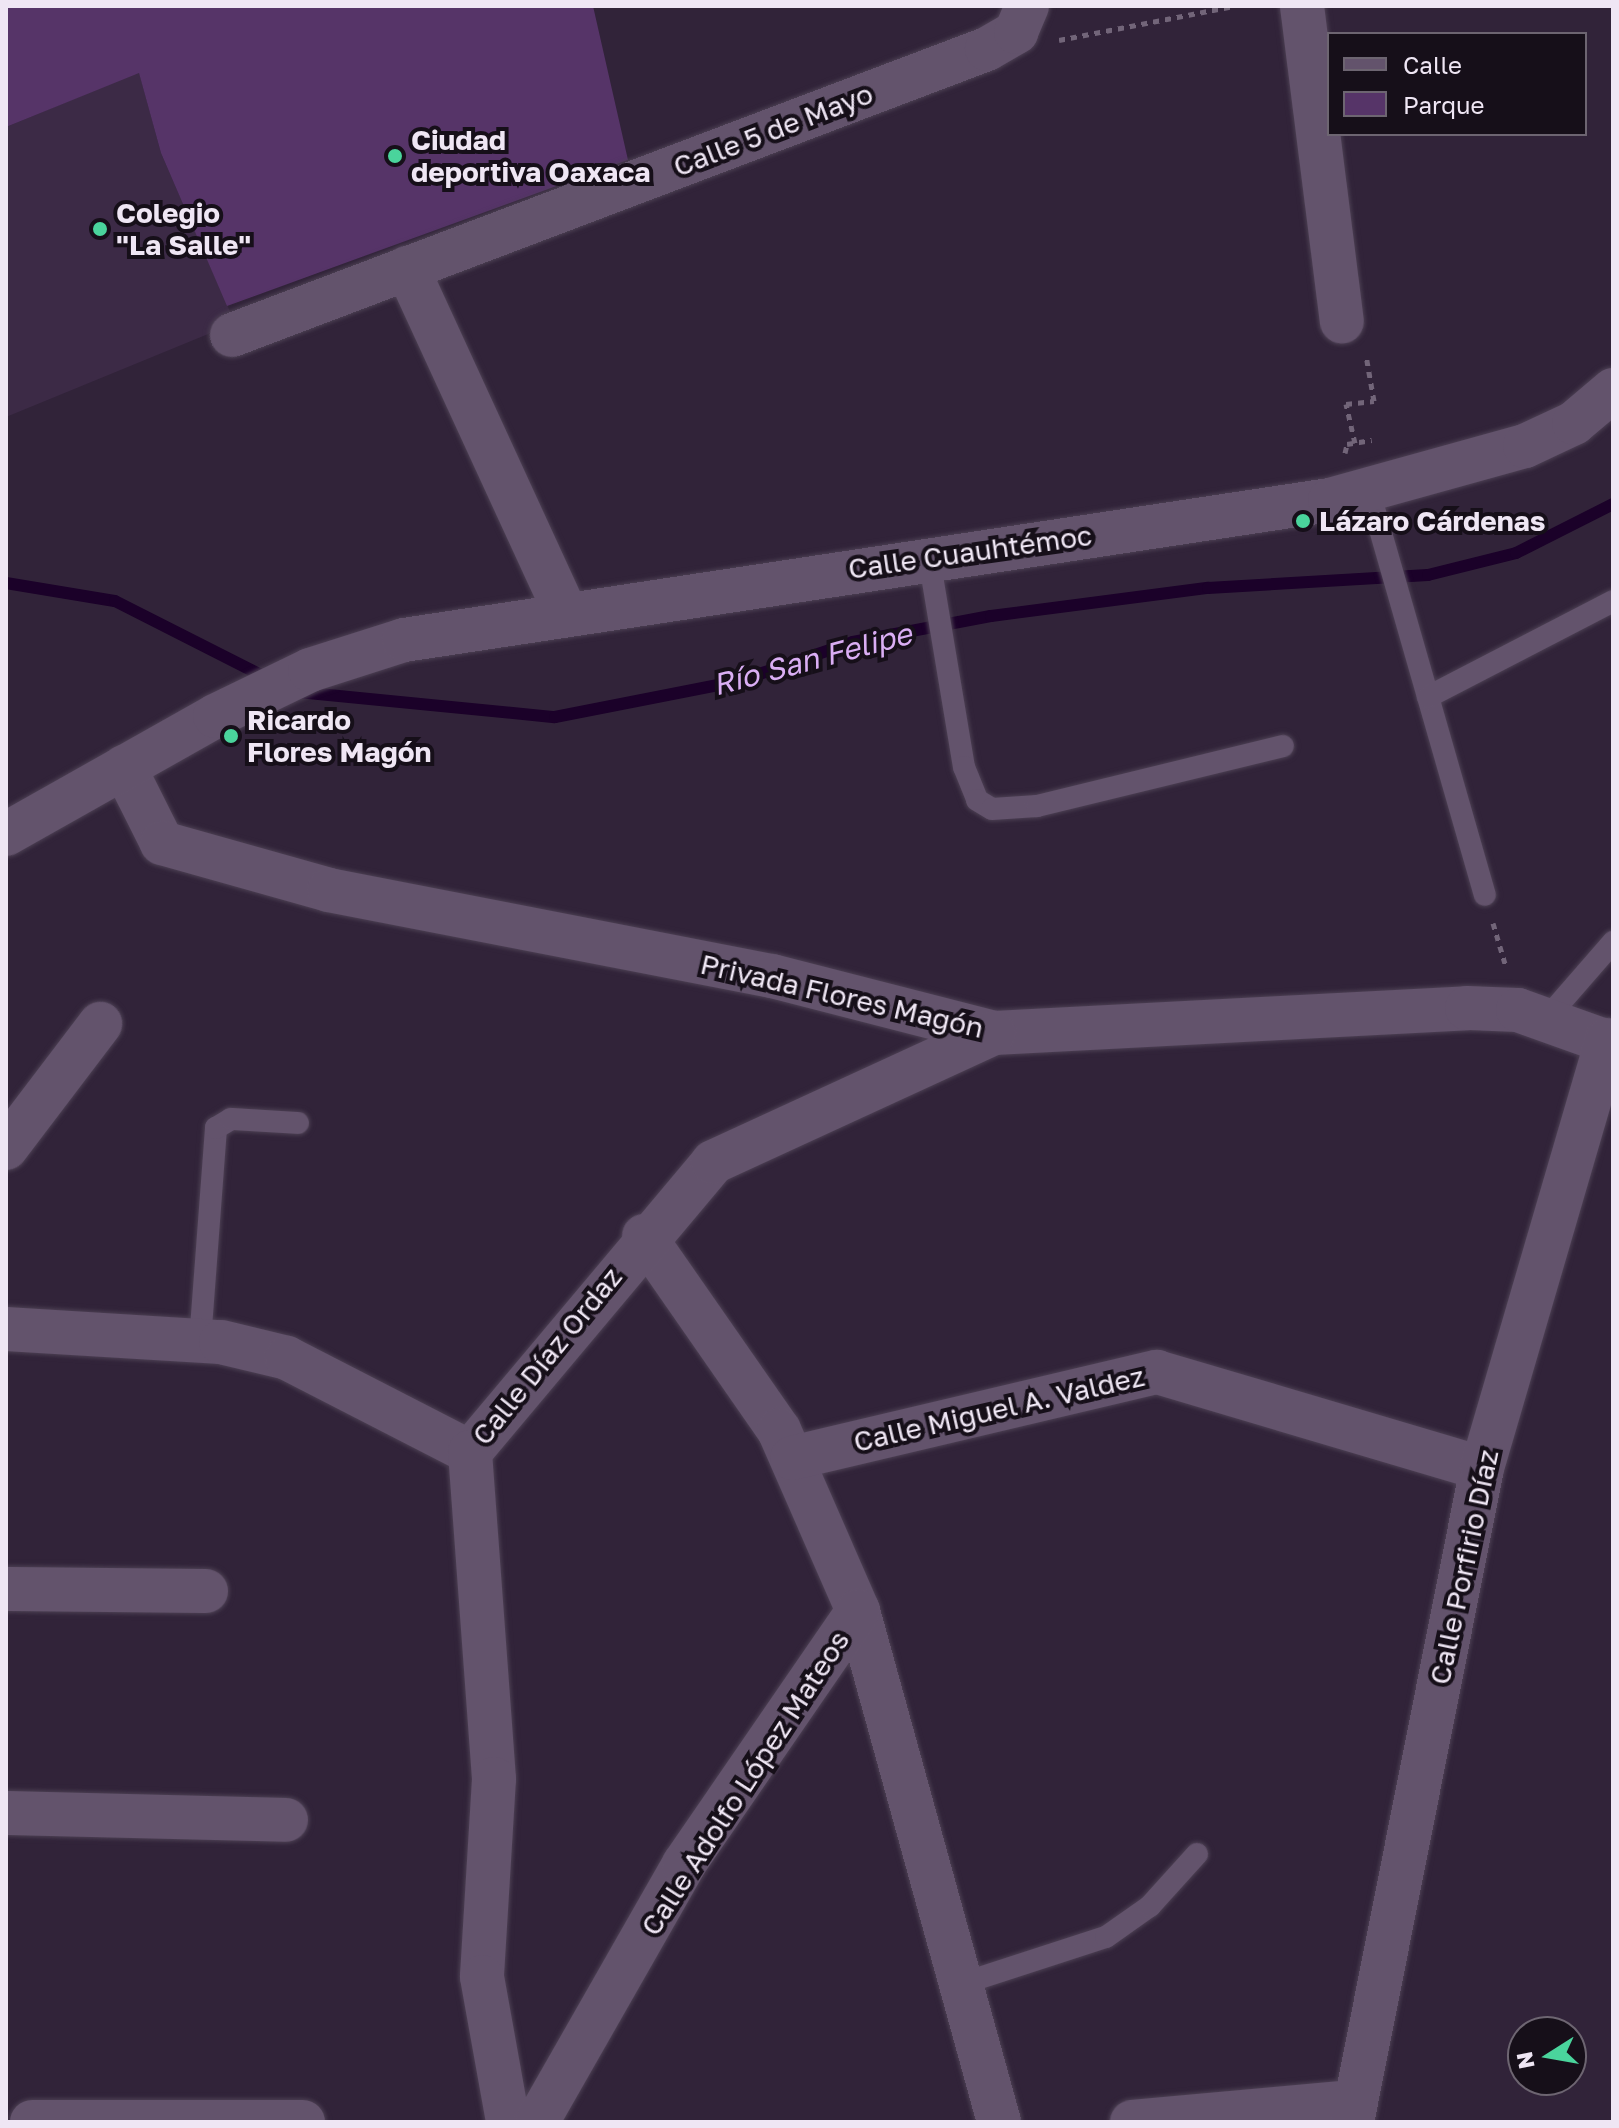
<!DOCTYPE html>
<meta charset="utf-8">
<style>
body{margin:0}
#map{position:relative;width:1619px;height:2128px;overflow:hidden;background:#312339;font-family:"Golos Text",sans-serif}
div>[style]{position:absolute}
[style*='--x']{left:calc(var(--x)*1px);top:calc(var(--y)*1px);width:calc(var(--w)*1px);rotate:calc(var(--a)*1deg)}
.built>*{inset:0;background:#3c2a46}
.green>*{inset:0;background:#563468}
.stream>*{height:12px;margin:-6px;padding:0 6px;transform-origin:6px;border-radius:6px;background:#1b0129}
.path>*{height:5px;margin-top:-2.5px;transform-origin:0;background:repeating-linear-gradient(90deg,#726579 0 6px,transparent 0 12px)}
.roads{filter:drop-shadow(0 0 2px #4c4053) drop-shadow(0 0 2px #4c4053)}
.service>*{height:22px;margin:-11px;padding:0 11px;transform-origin:11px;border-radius:11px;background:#63536c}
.minor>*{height:44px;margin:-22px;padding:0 22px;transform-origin:22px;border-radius:22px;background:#63536c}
.dots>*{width:22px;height:22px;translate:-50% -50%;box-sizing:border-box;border:4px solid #160f19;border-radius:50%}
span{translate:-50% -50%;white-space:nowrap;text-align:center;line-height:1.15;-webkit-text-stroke:8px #160f19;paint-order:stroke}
.street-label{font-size:28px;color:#efe6f4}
.poi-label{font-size:28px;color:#efe6f4;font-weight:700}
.left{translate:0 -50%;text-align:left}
.water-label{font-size:30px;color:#daaef4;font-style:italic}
.frame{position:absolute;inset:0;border:8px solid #efe6f4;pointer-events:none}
.legend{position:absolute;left:1327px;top:32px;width:260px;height:104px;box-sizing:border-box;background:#160f19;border:2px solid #6d6571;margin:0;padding:10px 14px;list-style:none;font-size:24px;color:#efe6f4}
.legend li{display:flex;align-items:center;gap:16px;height:40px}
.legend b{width:40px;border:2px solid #6d6571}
.north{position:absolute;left:1507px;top:2016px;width:80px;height:80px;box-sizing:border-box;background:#160f19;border:2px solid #6d6571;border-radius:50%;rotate:259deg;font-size:22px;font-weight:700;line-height:32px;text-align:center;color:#efe6f4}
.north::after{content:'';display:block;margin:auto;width:28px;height:36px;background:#4ad49c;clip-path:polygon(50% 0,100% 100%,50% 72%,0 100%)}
</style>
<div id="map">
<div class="built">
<div style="clip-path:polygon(139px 72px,161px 153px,235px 323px,6px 417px,6px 127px)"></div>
</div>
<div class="green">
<div style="clip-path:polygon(6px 6px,593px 6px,628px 160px,227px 306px,161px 153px,139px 73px,6px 127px)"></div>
</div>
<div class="stream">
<div style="--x:6;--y:583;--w:110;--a:9.4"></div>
<div style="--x:115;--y:601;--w:170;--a:26.9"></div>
<div style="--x:298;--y:692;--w:258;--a:5.6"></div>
<div style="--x:555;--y:717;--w:187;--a:-11.1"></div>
<div style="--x:739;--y:681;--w:120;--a:-18.9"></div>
<div style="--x:853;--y:642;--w:140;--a:-10.7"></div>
<div style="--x:991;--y:616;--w:219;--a:-7.4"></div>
<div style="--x:1208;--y:588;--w:220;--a:-3.4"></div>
<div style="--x:1428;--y:575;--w:91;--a:-14"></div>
<div style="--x:1516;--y:553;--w:109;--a:-26.8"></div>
</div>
<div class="path">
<div style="--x:1059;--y:40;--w:178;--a:-11"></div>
<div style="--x:1355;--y:443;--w:40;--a:-103"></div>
<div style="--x:1346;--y:404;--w:28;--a:-6"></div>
<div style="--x:1374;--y:401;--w:47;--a:-99.9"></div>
<div style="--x:1345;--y:453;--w:9;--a:-77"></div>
<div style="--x:1347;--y:444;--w:25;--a:-9"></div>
<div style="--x:1493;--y:923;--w:46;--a:73.5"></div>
</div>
<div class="roads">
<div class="service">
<div style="--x:1369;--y:491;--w:420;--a:74"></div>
<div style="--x:929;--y:558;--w:212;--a:80.5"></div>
<div style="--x:964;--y:767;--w:35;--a:68"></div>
<div style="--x:977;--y:800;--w:17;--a:31"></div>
<div style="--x:992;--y:809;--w:45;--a:-3.8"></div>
<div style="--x:1037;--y:806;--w:253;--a:-13.7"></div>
<div style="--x:1428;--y:697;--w:208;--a:-27.4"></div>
<div style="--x:1547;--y:1018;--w:101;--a:-49"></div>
<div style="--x:200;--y:1341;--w:214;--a:-85.7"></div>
<div style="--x:216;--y:1128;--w:17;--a:-31"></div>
<div style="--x:231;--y:1119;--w:67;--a:3.4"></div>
<div style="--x:961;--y:1984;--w:152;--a:-18"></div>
<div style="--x:1106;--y:1937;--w:54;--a:-35.2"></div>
<div style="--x:1150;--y:1906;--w:70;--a:-47.9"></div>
</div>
<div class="minor">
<div style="--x:1302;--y:6;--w:318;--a:82.8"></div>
<div style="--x:407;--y:268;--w:378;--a:65.3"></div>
<div style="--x:232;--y:335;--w:807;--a:-20.75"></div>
<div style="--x:987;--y:49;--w:34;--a:-30"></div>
<div style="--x:1016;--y:32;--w:28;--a:-67"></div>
<div style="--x:124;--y:767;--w:85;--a:63.4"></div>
<div style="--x:162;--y:843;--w:173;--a:15.7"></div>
<div style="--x:329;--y:890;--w:451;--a:11"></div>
<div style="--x:772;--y:976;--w:229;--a:14.4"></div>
<div style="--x:994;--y:1033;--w:474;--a:-3"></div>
<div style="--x:1467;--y:1008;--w:51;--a:2.2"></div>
<div style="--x:1518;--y:1010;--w:101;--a:19.7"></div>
<div style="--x:6;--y:834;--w:240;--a:-29.4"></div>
<div style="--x:215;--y:716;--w:106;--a:-25.8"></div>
<div style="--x:310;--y:670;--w:99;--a:-17.7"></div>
<div style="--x:404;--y:640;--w:937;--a:-8.6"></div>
<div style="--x:1330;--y:500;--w:202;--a:-15.5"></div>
<div style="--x:1525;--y:446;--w:54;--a:-25.1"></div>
<div style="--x:1574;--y:423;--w:51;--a:-40.2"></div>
<div style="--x:6;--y:1148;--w:156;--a:-52.8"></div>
<div style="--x:644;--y:1236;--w:236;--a:55.2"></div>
<div style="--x:779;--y:1430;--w:197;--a:66.4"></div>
<div style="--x:858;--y:1611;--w:530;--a:74.57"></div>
<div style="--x:6;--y:1329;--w:215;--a:3.5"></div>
<div style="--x:221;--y:1342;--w:68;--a:13.6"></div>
<div style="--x:287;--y:1358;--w:206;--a:27.2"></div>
<div style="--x:470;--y:1452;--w:378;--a:-50"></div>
<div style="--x:713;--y:1162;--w:309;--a:-24.7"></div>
<div style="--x:470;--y:1452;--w:328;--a:85.8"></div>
<div style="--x:494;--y:1779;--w:198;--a:93.5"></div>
<div style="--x:482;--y:1977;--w:147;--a:79.8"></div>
<div style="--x:792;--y:1458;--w:375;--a:-13.3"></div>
<div style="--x:1157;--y:1372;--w:339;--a:16.5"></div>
<div style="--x:6;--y:1589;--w:200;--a:0.6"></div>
<div style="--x:6;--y:1813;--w:280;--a:1.4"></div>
<div style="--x:32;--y:2122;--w:271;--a:0"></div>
<div style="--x:537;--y:2122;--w:297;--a:-60.3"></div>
<div style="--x:684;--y:1864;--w:307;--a:-55.5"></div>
<div style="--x:1132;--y:2122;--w:222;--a:-5.2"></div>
<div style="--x:1352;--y:2122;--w:667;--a:-78.76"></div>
<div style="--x:1482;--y:1468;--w:446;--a:-73.7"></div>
</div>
</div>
<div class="dots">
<div style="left:395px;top:156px;background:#4ad49c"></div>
<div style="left:100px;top:229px;background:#4ad49c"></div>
<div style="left:1303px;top:521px;background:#4ad49c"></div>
<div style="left:231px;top:736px;background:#4ad49c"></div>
</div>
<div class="street-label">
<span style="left:773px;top:130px;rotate:-21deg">Calle 5 de Mayo</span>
<span style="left:970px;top:552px;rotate:-8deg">Calle Cuauhtémoc</span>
<span style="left:842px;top:996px;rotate:13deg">Privada Flores Magón</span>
<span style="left:547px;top:1356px;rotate:-51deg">Calle Díaz Ordaz</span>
<span style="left:999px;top:1409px;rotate:-13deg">Calle Miguel A. Valdez</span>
<span style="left:1464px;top:1567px;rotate:-78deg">Calle Porfirio Díaz</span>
<span style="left:745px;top:1783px;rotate:-57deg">Calle Adolfo López Mateos</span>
</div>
<div class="poi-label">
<span class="left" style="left:411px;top:156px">Ciudad<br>deportiva Oaxaca</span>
<span class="left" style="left:116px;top:229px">Colegio<br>"La Salle"</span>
<span class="left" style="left:1319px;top:521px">Lázaro Cárdenas</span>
<span class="left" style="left:247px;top:736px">Ricardo<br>Flores Magón</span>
</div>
<div class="water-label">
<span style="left:812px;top:659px;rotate:-15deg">Río San Felipe</span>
</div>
<div class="frame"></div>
<ul class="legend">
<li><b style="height:10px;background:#63536c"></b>Calle</li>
<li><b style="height:22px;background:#563468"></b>Parque</li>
</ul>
<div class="north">N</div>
</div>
